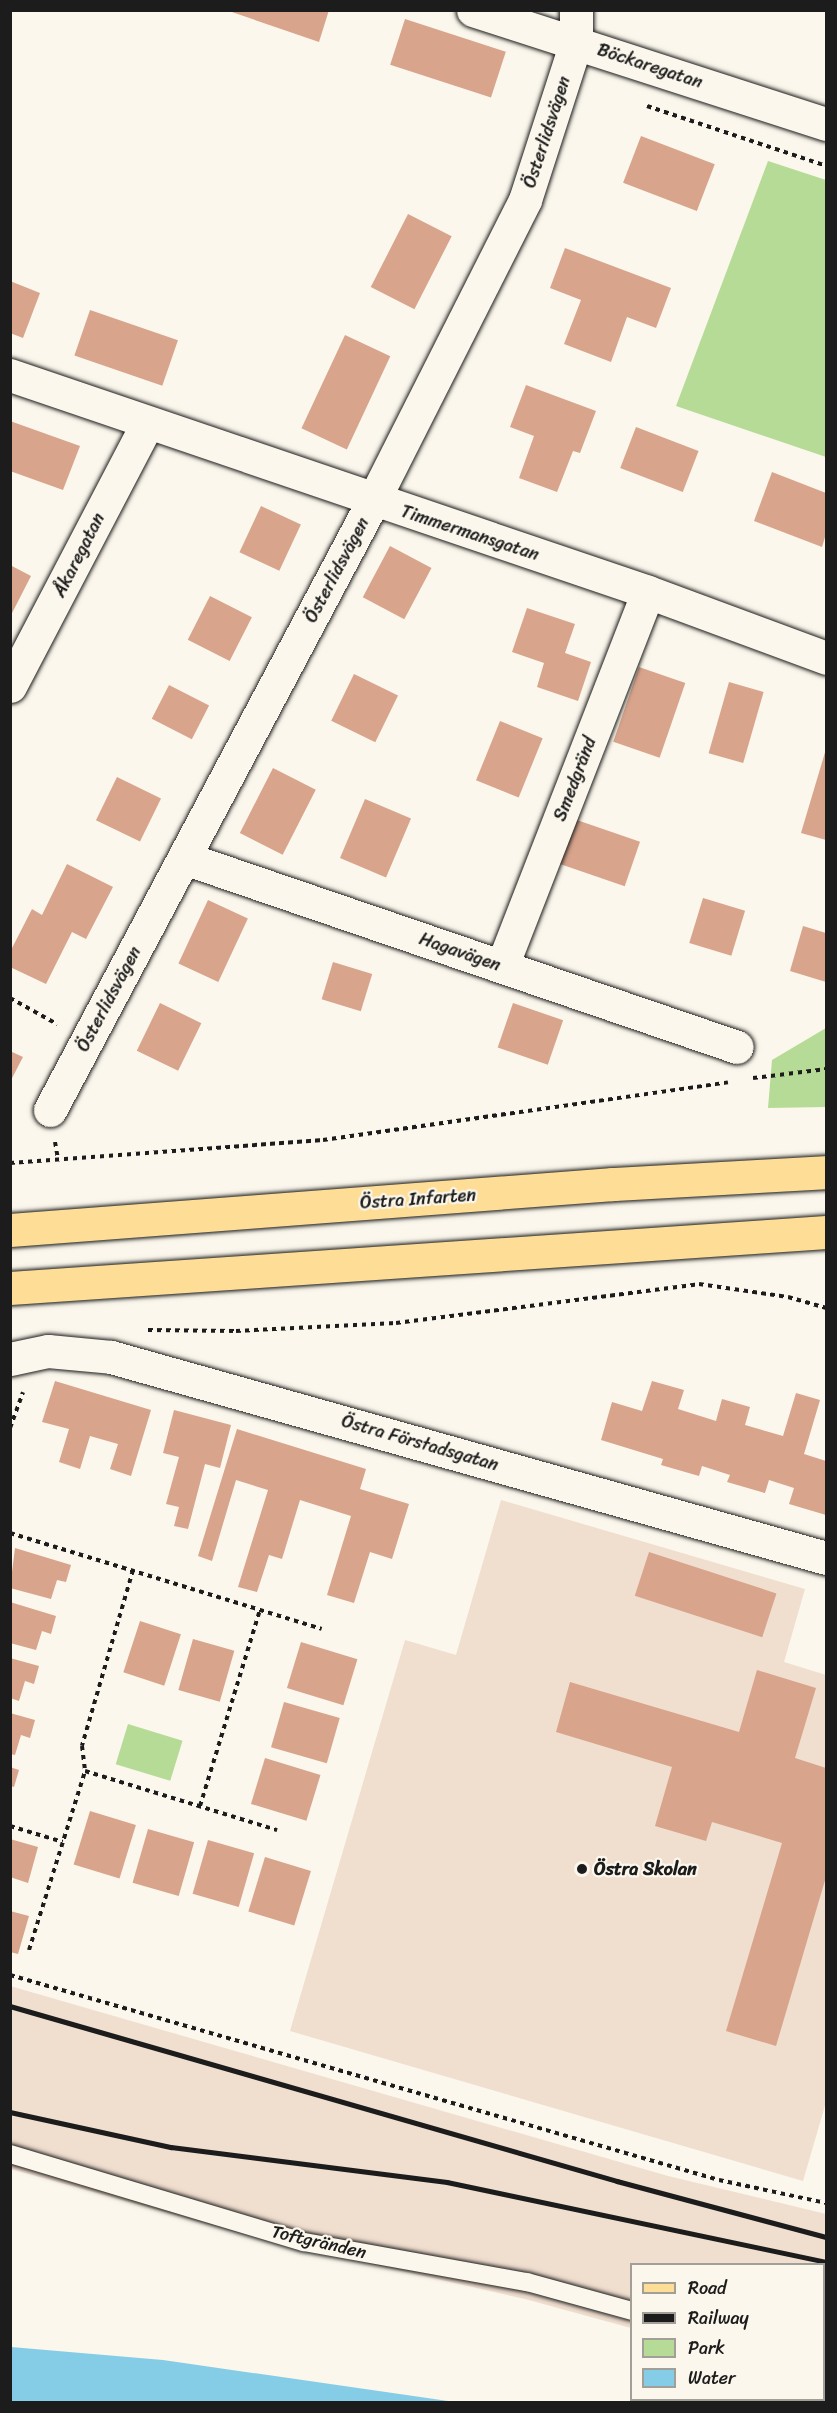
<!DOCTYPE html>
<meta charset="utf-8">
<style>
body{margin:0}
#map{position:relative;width:837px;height:2413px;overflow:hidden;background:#fbf7ec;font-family:Sriracha,sans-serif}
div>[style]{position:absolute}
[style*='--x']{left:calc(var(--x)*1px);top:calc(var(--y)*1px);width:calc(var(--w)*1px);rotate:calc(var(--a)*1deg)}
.built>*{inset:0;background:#f0decf}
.green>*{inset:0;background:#b6db96;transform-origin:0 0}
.water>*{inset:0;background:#85cde6}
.building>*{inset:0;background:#d8a48c;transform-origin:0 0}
.path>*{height:4px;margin-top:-2px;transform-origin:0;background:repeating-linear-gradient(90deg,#1c1c1c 0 4.5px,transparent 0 9px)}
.roads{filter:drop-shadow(0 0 2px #1c1c1c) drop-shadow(0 0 2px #1c1c1c)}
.service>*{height:18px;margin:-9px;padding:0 9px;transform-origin:9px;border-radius:9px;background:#fbf7ec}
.minor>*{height:33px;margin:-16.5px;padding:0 16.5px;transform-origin:16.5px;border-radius:16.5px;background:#fbf7ec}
.primary>*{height:33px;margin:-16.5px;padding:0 16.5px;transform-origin:16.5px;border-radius:16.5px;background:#fedd96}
.rail>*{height:4.5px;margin:-2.25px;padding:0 2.25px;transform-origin:2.25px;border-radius:2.25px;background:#1c1c1c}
.dots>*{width:16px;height:16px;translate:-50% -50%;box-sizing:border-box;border:3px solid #fbf7ec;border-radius:50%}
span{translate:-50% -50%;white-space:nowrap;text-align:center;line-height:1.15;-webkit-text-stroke:4.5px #fbf7ec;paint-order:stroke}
.street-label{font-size:18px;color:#1c1c1c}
.poi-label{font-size:18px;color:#1c1c1c;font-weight:700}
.left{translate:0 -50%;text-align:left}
.frame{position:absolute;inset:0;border:12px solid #1c1c1c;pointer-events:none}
.legend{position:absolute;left:630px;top:2263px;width:195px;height:138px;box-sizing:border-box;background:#fbf7ec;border:2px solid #a29f99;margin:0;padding:8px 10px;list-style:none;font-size:18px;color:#1c1c1c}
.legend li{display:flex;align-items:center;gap:12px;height:30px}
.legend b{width:30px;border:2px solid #a29f99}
</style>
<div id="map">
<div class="built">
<div style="clip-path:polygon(501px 1500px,805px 1589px,784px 1662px,826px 1675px,826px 2102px,803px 2181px,290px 2031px,405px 1640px,456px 1655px)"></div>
<div style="clip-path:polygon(10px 1986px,668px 2176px,826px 2214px,826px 2381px,824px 2264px,632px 2264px,631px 2328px,525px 2299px,265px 2240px,11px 2169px)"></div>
</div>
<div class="green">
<div style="clip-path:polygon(768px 161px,826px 180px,826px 457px,676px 406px)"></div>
<div style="clip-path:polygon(826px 1028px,826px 1107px,768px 1108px,772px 1060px)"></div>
<div style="left:128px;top:1724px;width:57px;height:42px;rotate:17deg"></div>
</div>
<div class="water">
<div style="clip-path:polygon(11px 2347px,163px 2360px,455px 2402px,11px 2402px)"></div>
</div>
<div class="building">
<div style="clip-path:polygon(226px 10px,329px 10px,319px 42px)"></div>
<div style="left:405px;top:19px;width:106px;height:48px;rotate:18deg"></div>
<div style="left:641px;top:136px;width:79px;height:50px;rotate:21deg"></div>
<div style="left:408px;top:214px;width:49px;height:82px;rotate:27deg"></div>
<div style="clip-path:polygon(565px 248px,671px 288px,656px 328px,627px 317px,611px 362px,564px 344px,581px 300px,550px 288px)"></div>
<div style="clip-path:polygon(10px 281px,40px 293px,23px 338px,10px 333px)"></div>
<div style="left:90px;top:310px;width:93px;height:48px;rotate:19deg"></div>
<div style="left:345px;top:335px;width:50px;height:103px;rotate:25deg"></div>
<div style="clip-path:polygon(526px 385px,596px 411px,580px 453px,573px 451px,557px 492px,519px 478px,534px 436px,510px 427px)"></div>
<div style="clip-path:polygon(10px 421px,80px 446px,63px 490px,10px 471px)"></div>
<div style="left:636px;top:427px;width:67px;height:44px;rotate:21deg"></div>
<div style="clip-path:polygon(772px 472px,826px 493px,826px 534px,822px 547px,754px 521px)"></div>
<div style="left:261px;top:506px;width:44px;height:51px;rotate:25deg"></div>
<div style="left:390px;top:546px;width:47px;height:58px;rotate:28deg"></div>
<div style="clip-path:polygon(10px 565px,31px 576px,10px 617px)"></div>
<div style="left:210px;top:596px;width:47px;height:49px;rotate:27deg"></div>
<div style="clip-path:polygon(527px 608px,575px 624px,565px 653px,591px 662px,578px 701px,537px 687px,544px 663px,512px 652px)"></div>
<div style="left:639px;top:667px;width:49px;height:79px;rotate:19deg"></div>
<div style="left:354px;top:674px;width:49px;height:52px;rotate:26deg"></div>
<div style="left:729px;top:682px;width:36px;height:74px;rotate:16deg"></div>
<div style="left:169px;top:685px;width:45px;height:38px;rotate:27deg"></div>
<div style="left:500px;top:721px;width:46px;height:64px;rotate:22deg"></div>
<div style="clip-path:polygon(826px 749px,826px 840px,801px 833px)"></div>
<div style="left:273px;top:768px;width:48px;height:73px;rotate:27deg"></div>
<div style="left:117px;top:777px;width:49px;height:48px;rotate:26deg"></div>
<div style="left:365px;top:799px;width:50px;height:64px;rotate:23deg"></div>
<div style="left:571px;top:818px;width:73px;height:47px;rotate:19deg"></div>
<div style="clip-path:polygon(67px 864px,113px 887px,86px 939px,72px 932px,46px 984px,10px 967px,10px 952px,32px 909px,42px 915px)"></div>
<div style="left:703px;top:898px;width:44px;height:47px;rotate:17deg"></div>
<div style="left:208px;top:900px;width:44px;height:70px;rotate:25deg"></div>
<div style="clip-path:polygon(803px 926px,826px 933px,826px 982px,790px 971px)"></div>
<div style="left:333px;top:962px;width:41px;height:39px;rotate:17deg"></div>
<div style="left:160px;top:1003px;width:46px;height:53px;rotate:26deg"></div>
<div style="left:513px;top:1003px;width:53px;height:47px;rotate:19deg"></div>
<div style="clip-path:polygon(10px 1051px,23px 1057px,10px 1082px)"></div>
<div style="clip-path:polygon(55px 1381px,151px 1410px,131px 1476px,110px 1469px,118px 1444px,90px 1436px,80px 1469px,59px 1462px,69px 1429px,42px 1422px)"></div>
<div style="clip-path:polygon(652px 1381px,684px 1390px,678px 1409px,716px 1421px,722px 1399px,750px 1407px,745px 1425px,783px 1436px,796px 1393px,820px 1400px,804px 1454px,826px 1461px,826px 1515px,789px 1504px,794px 1488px,769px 1480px,765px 1493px,727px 1482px,730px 1475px,702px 1466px,699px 1476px,661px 1465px,663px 1459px,601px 1440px,612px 1402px,642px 1411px)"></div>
<div style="clip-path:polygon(174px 1410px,231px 1425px,220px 1468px,205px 1464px,188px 1529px,174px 1526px,179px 1507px,166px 1504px,179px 1457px,163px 1453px)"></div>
<div style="clip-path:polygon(237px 1429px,366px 1469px,360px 1489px,409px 1504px,392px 1559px,370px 1552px,354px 1603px,327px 1595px,351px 1516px,300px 1500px,282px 1559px,269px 1555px,257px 1592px,238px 1587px,268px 1490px,236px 1480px,212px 1561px,198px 1556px)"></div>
<div style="clip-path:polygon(15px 1548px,71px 1565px,66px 1582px,57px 1580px,51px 1599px,10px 1588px)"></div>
<div style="left:649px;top:1552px;width:134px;height:46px;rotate:18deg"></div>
<div style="clip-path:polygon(10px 1602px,56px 1616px,51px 1634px,42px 1631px,36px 1650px,10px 1643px)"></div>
<div style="left:140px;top:1621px;width:43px;height:54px;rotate:18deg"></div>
<div style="left:193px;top:1639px;width:43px;height:53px;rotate:16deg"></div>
<div style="left:301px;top:1642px;width:59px;height:48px;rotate:17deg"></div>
<div style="clip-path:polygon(10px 1658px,39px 1666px,34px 1684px,25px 1681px,19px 1701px,10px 1698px)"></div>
<div style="clip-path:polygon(757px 1670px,816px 1688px,795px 1758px,826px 1768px,826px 1877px,776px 2046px,726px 2031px,782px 1843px,712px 1822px,706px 1841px,655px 1826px,672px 1767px,556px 1732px,570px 1682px,739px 1732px)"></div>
<div style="left:284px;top:1702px;width:58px;height:47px;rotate:16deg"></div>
<div style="clip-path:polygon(10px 1713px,35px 1720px,30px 1738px,21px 1735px,15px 1755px,10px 1754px)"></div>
<div style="left:265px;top:1758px;width:58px;height:48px;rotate:17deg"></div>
<div style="clip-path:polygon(10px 1767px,19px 1770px,14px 1787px,10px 1786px)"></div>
<div style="left:90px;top:1811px;width:48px;height:56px;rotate:17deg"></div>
<div style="left:148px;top:1829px;width:48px;height:56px;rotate:16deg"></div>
<div style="clip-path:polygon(10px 1839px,38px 1847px,28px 1883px,10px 1877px)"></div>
<div style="left:208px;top:1840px;width:48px;height:56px;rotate:16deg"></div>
<div style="left:265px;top:1857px;width:48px;height:57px;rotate:17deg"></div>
<div style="clip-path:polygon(10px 1911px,29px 1916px,18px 1954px,10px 1952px)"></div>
</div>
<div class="path">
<div style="--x:647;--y:106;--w:189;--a:18.5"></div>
<div style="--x:10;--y:998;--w:54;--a:29"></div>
<div style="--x:753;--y:1078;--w:74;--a:-7"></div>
<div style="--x:55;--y:1142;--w:17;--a:80"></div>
<div style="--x:10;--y:1163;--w:314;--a:-4.2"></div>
<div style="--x:323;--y:1140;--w:409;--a:-8.1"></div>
<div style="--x:148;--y:1330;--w:88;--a:0.7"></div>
<div style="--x:236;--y:1331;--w:160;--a:-2.9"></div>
<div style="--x:396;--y:1323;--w:305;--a:-7.3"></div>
<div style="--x:699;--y:1284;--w:90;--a:8.3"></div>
<div style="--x:788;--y:1297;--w:40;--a:16"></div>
<div style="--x:10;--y:1428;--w:38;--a:-70"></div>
<div style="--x:10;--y:1533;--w:326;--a:17.1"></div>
<div style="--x:133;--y:1570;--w:183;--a:106.2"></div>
<div style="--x:82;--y:1746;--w:25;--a:83"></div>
<div style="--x:85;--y:1771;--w:201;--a:17.1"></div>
<div style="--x:200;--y:1806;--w:205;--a:-73"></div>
<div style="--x:10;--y:1826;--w:55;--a:16.8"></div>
<div style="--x:29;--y:1950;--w:188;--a:-72.6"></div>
<div style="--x:10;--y:1975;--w:738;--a:16.13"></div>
<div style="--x:719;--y:2180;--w:109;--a:12.1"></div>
</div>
<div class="roads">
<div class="service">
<div style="--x:10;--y:2154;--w:307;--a:16.7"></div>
<div style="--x:304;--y:2242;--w:227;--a:10.2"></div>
<div style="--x:527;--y:2282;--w:109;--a:15.4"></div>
<div style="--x:824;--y:2366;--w:2;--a:0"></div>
</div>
<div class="minor">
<div style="--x:473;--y:10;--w:371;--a:17.9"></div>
<div style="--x:10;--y:375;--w:674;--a:18.78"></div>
<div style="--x:648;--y:592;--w:190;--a:20.3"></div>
<div style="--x:10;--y:686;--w:296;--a:-62.4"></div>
<div style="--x:184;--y:858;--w:584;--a:18.87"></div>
<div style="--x:502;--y:966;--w:401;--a:-68.7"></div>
<div style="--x:50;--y:1110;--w:689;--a:-62.06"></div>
<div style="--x:373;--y:501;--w:337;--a:-63.2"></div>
<div style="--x:525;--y:200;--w:166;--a:-72.1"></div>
<div style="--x:576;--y:42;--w:32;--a:-90"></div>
<div style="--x:10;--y:1359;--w:39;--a:-12"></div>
<div style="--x:48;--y:1351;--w:63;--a:5.4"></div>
<div style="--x:111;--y:1357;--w:743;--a:15.7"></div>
</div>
<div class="primary">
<div style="--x:10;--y:1230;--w:605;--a:-4.36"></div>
<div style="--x:613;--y:1184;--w:213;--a:-3.2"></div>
<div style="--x:10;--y:1288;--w:818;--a:-3.93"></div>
</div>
</div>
<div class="rail">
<div style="--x:10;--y:2006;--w:632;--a:16.08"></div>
<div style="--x:617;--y:2181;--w:216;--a:15"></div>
<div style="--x:10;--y:2112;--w:165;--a:12.3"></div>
<div style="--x:171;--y:2147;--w:278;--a:7.2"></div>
<div style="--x:447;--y:2182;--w:387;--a:11.9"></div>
</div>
<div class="dots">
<div style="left:582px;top:1869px;background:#1c1c1c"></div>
</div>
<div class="street-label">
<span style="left:650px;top:66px;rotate:18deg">Böckaregatan</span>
<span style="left:547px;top:132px;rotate:-72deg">Österlidsvägen</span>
<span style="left:470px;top:533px;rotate:18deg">Timmermansgatan</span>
<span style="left:79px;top:555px;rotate:-63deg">Åkaregatan</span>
<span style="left:337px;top:570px;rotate:-62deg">Österlidsvägen</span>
<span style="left:575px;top:779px;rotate:-69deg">Smedgränd</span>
<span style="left:460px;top:952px;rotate:19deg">Hagavägen</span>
<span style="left:109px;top:999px;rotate:-62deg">Österlidsvägen</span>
<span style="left:418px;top:1199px;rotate:-4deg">Östra Infarten</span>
<span style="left:420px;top:1443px;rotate:16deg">Östra Förstadsgatan</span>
<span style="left:319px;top:2242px;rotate:13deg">Toftgränden</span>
</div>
<div class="poi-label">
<span class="left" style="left:594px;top:1869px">Östra Skolan</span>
</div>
<div class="frame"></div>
<ul class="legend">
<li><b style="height:8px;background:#fedd96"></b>Road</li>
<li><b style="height:8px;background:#1c1c1c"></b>Railway</li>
<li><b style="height:16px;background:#b6db96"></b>Park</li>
<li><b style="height:16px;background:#85cde6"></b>Water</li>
</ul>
</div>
